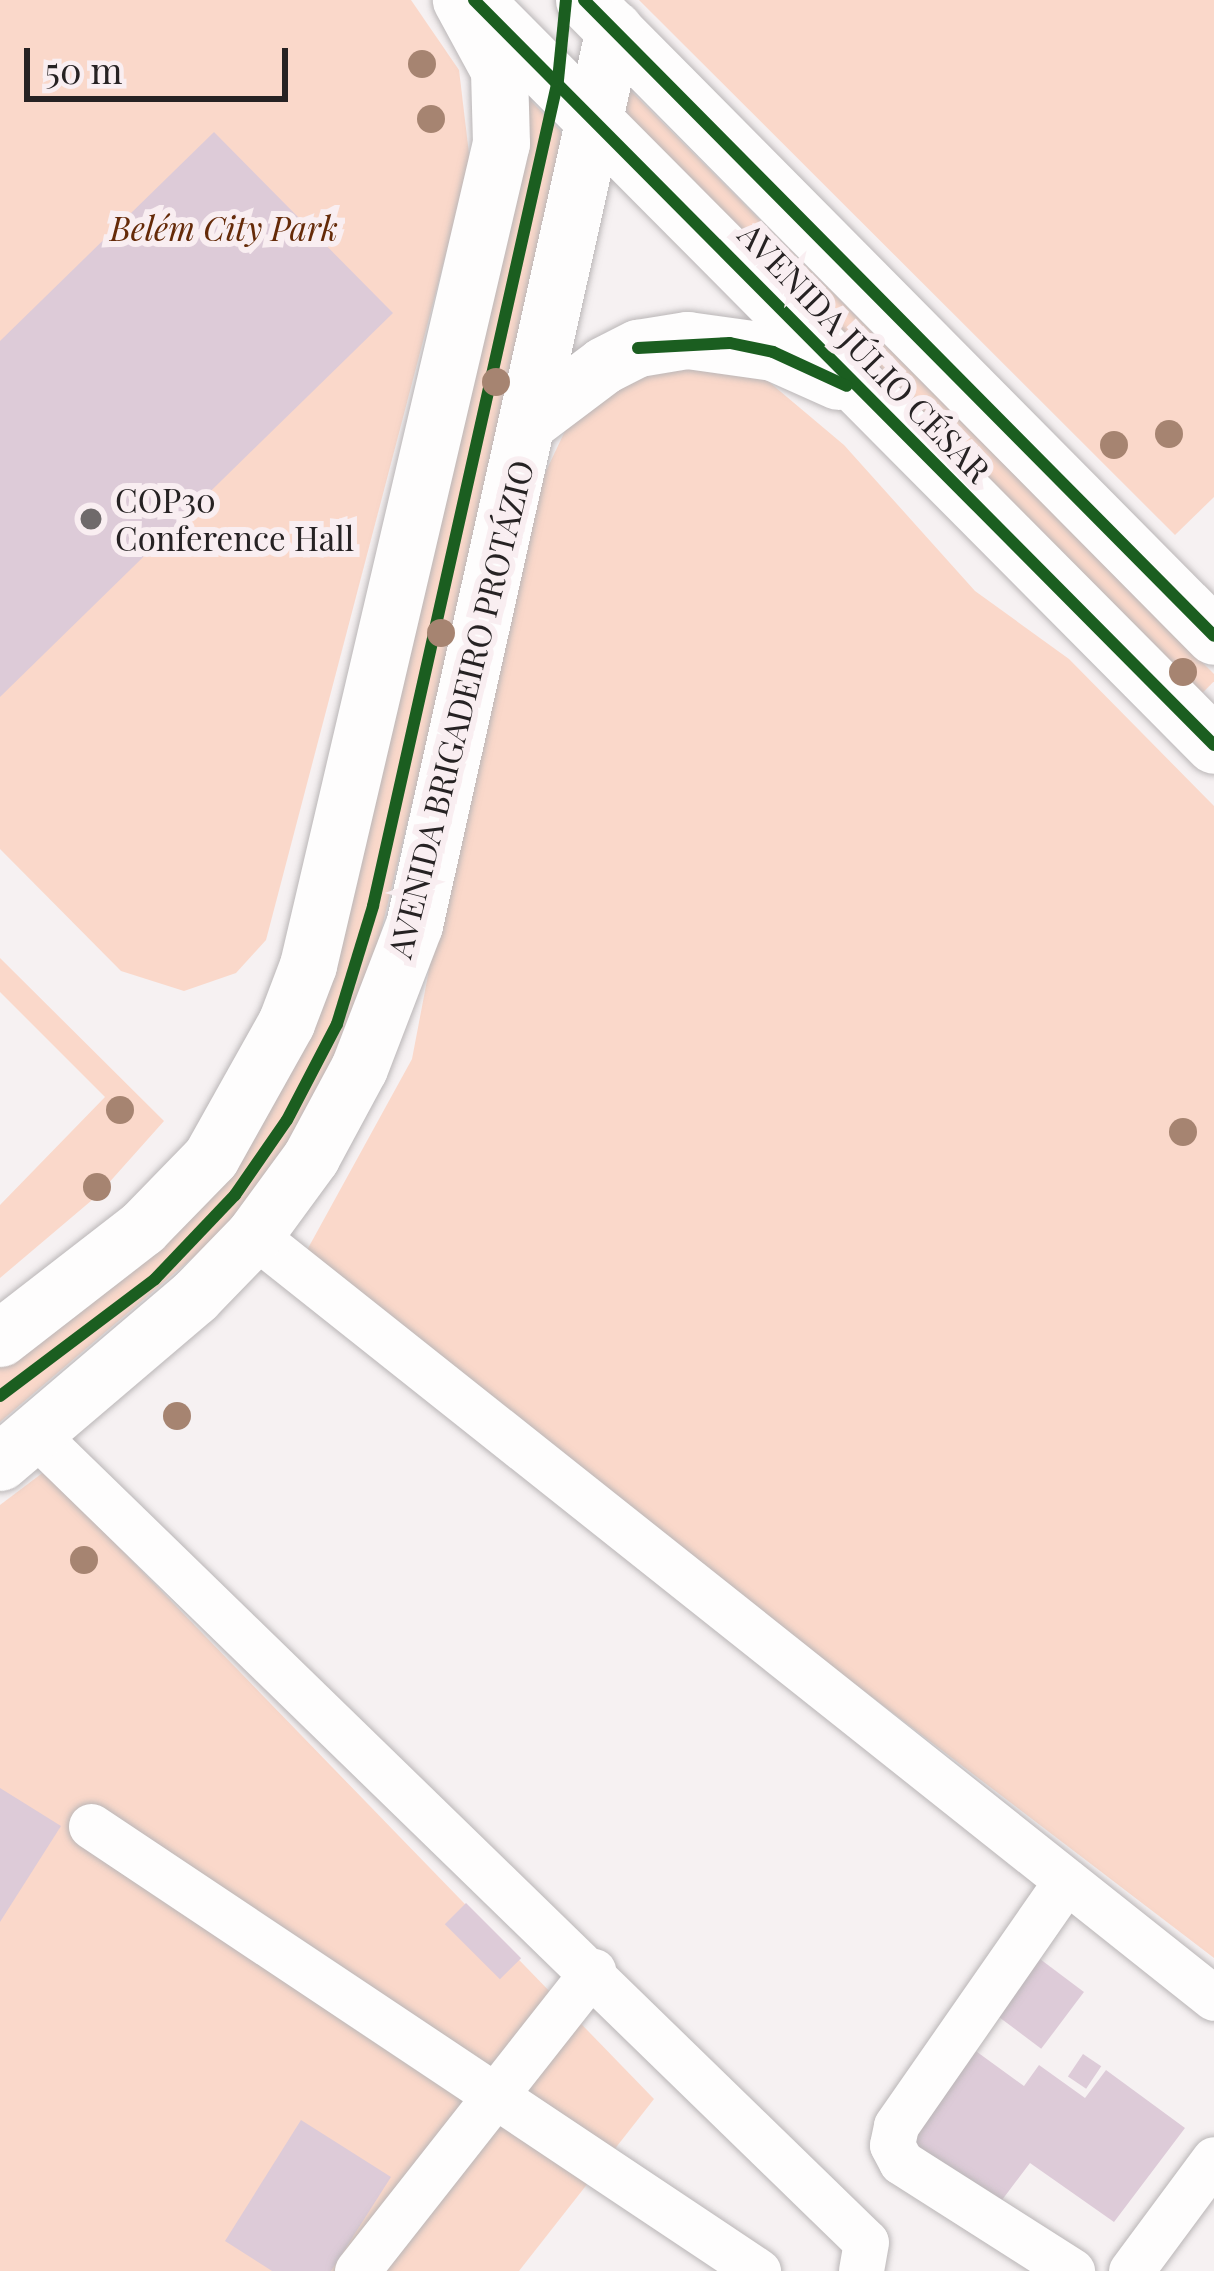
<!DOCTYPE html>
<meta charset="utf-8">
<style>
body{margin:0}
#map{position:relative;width:1214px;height:2271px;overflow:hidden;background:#f6f1f2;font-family:"Playfair Display",serif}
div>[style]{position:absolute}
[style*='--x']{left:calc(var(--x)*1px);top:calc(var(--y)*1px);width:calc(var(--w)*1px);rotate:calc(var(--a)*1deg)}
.green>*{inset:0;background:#fad8ca;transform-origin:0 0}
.building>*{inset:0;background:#ddcbd8;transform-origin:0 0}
.roads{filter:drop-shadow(0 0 3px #bab6b7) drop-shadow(0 0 3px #bab6b7)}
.minor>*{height:45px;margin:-22.5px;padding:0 22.5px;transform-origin:22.5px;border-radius:22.5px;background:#fefdfd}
.major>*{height:57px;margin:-28.5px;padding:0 28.5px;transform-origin:28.5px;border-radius:28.5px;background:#fefdfd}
.cycleway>*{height:12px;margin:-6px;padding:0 6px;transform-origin:6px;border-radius:6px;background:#1b5e20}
.trees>*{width:28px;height:28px;margin:-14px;border-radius:50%;background:#a68471}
.dots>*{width:33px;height:33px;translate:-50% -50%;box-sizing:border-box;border:6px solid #f9eef1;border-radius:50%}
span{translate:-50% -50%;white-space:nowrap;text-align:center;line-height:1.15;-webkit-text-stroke:12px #f9eef1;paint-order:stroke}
.park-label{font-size:33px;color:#652a08;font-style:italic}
.street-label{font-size:33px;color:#262223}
.poi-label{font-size:33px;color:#262223}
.left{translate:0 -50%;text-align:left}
.scale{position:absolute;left:24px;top:48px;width:264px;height:54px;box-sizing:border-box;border:6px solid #262223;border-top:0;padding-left:15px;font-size:36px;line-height:42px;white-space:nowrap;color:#262223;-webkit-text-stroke:9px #f9eef1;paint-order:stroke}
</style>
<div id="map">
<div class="green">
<div style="clip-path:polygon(0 0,411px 0,459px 70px,470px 162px,266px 940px,236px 973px,184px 991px,121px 971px,0 849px)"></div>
<div style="clip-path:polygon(639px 0,1214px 0,1214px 497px,1175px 535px)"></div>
<div style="left:623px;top:83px;width:841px;height:36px;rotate:45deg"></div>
<div style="clip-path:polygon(527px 97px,560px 130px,569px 158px,367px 989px,339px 1063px,245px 1213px,0 1422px,0 1359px,243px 1129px)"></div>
<div style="clip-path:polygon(664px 354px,750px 366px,844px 445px,975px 591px,1069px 659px,1214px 806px,1214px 1958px,301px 1261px,412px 1059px,500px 598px,539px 486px,573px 414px)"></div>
<div style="clip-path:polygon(0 958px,164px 1121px,98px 1195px,0 1278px,0 1205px,105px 1097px,0 992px)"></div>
<div style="clip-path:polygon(45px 1471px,654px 2099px,519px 2271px,0 2271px,0 1505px)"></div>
</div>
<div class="building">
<div style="clip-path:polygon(214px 132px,393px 313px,0 697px,0 341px)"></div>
<div style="clip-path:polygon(0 1788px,61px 1826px,0 1922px)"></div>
<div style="left:466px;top:1903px;width:78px;height:30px;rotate:45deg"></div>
<div style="left:1040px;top:1959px;width:55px;height:71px;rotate:37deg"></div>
<div style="clip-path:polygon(973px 2049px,1024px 2086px,1039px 2065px,1085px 2098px,1106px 2070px,1185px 2128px,1114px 2222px,1030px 2163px,999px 2204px,908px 2139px)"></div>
<div style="left:1083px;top:2054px;width:22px;height:27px;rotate:34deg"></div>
<div style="clip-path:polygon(301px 2120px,391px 2177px,331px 2271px,272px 2271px,225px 2241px)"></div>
</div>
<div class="roads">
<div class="minor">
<div style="--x:254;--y:1235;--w:1226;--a:38.48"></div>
<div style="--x:34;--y:1433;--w:1160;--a:44.2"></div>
<div style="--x:866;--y:2242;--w:29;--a:100"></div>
<div style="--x:91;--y:1826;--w:802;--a:33.71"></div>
<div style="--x:1066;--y:1881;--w:298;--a:124.8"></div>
<div style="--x:896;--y:2126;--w:19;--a:102"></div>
<div style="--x:892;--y:2145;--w:19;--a:62"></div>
<div style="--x:901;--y:2162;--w:203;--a:32.5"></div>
<div style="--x:357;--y:2271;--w:382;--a:-51.8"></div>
<div style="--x:1131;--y:2271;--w:139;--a:-53.5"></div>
</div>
<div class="major">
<div style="--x:584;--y:0;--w:895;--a:45.27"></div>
<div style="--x:481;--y:7;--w:1040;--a:45.19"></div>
<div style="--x:531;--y:420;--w:91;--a:-37"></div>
<div style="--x:604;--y:365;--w:38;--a:-27"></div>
<div style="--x:638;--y:348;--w:50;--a:-9.3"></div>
<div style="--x:687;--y:340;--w:87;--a:7.9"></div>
<div style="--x:773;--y:352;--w:71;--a:24"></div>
<div style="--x:0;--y:1338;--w:180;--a:-37.8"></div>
<div style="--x:142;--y:1228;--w:99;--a:-45.8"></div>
<div style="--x:211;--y:1157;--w:154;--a:-60.8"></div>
<div style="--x:286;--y:1023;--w:62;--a:-69.2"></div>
<div style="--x:308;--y:965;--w:844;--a:-76.79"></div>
<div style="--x:501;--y:143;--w:73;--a:-91.6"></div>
<div style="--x:499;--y:70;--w:80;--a:-118.5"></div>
<div style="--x:0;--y:1462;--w:255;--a:-40.4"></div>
<div style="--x:194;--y:1297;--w:86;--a:-45.9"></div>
<div style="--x:254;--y:1235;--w:97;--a:-53.8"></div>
<div style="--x:311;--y:1157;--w:101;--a:-61.7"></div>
<div style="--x:359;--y:1068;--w:153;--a:-69"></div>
<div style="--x:414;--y:925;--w:918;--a:-77.42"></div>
</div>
</div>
<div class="cycleway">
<div style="--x:474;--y:0;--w:1050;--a:45.19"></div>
<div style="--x:584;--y:0;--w:895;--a:45.27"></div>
<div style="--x:638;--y:348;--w:92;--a:-3.1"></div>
<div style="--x:730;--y:343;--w:44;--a:11.8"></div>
<div style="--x:773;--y:352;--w:81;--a:24.7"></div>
<div style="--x:0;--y:1396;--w:194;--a:-37"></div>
<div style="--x:155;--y:1279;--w:116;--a:-46.4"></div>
<div style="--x:235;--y:1195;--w:91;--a:-55.3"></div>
<div style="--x:287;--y:1120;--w:108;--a:-62.5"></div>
<div style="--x:337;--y:1024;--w:123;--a:-73"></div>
<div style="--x:373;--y:906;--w:846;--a:-77.38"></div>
<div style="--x:558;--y:80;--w:80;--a:-84.3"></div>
</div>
<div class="trees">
<div style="left:422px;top:64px"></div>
<div style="left:431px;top:119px"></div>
<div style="left:496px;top:382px"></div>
<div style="left:1169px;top:434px"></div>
<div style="left:1114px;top:445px"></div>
<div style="left:441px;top:633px"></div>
<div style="left:1183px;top:672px"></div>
<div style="left:120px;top:1110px"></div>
<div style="left:1183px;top:1132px"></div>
<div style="left:97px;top:1187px"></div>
<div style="left:177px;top:1416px"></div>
<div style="left:84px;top:1560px"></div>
</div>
<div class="dots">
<div style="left:91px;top:519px;background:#6f6a6b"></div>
</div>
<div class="park-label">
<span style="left:224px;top:228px">Belém City Park</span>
</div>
<div class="street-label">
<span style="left:865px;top:352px;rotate:46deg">AVENIDA JÚLIO CÉSAR</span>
<span style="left:460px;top:709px;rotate:-76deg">AVENIDA BRIGADEIRO PROTÁZIO</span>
</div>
<div class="poi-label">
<span class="left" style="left:115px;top:519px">COP30<br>Conference Hall</span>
</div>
<div class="scale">50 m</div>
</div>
